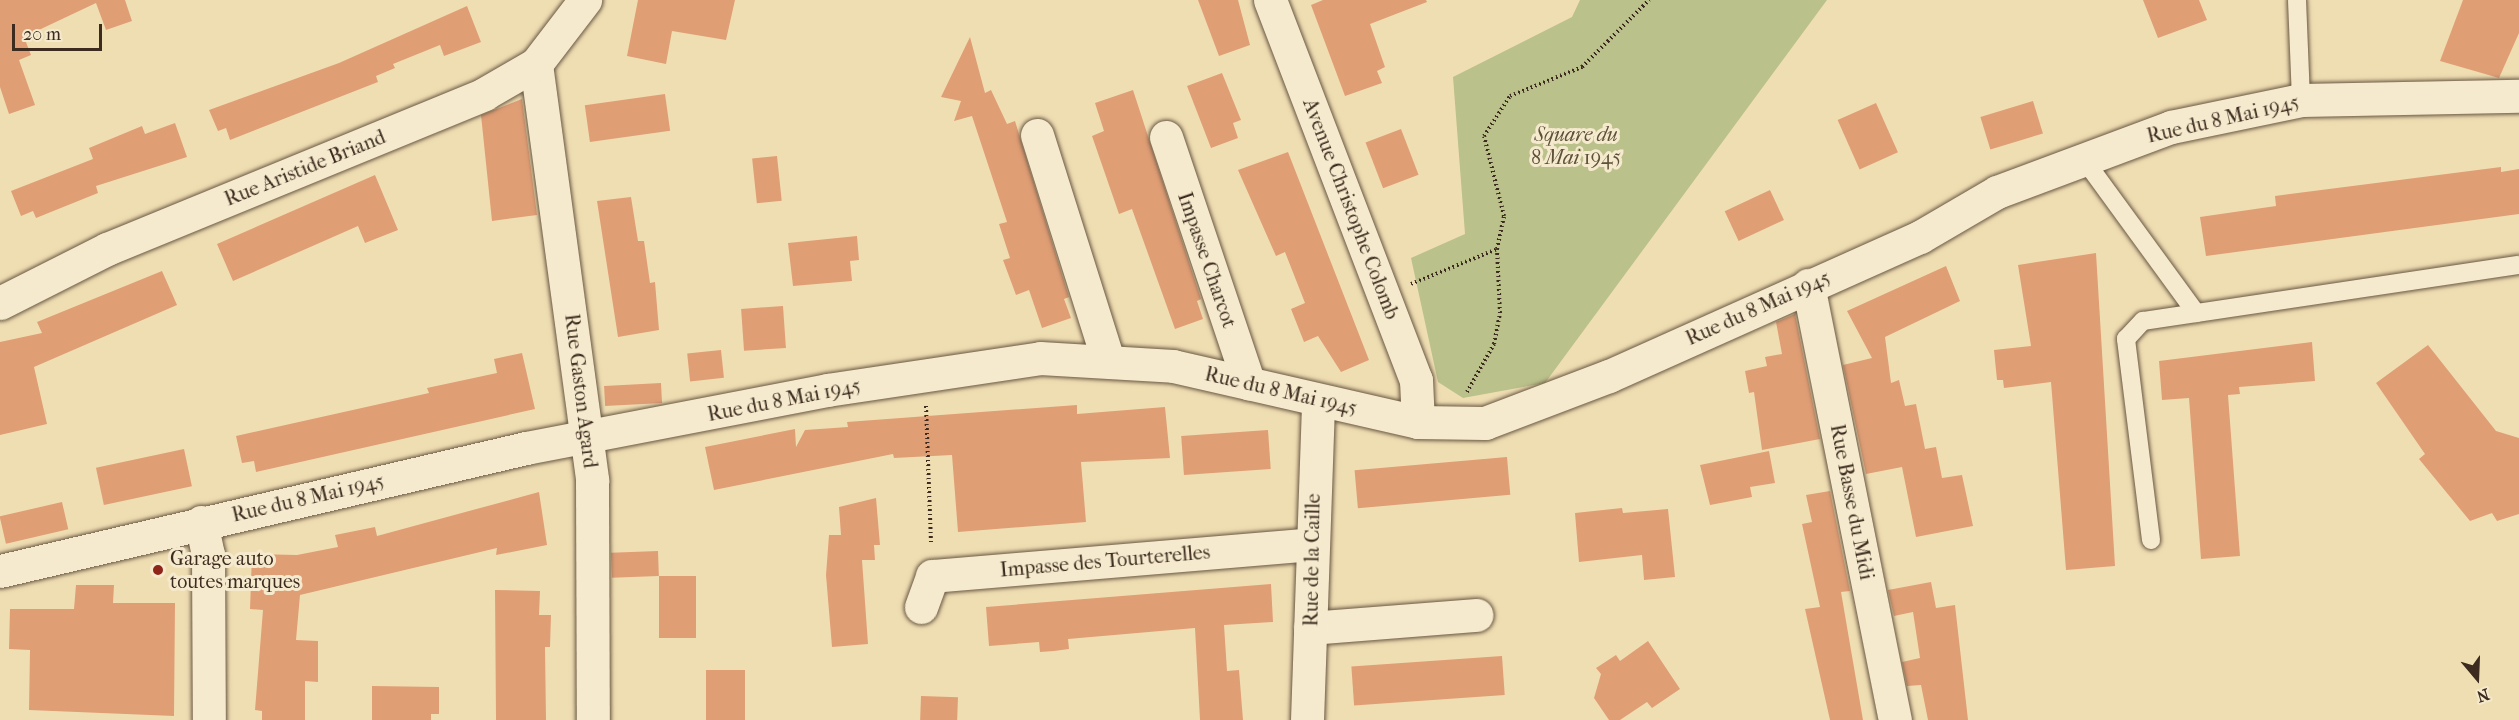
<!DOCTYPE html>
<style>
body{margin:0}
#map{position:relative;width:2519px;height:720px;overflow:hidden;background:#f0deb3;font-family:"IM FELL French Canon",serif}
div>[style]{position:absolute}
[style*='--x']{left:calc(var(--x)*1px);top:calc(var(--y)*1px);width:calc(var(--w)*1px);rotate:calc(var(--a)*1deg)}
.green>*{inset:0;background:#bbc18b}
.building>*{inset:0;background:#e09e75;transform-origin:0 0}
.path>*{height:4px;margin-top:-2px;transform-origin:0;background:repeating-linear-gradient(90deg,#3c2b1e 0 1.5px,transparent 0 4.5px)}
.roads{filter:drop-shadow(0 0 2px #695843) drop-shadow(0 0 2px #695843)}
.service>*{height:18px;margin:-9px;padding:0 9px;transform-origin:9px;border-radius:9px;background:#f5eace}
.minor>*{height:33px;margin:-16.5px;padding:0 16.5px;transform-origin:16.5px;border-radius:16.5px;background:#f5eace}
.tertiary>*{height:33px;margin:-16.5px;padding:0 16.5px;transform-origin:16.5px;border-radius:16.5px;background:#f5eace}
.dots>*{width:16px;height:16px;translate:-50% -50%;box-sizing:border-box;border:3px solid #f5eace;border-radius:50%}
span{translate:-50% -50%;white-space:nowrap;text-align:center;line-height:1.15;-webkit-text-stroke:6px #f5eace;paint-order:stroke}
.street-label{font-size:20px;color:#3c2b1e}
.park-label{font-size:20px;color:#5c5039;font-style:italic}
.poi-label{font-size:20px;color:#3c2b1e}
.left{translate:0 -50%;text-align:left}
.north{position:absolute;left:2447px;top:648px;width:60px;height:60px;-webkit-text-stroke:4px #f5eace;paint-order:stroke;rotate:161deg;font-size:16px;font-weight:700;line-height:24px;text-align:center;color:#3c2b1e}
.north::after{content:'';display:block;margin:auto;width:21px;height:27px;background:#3c2b1e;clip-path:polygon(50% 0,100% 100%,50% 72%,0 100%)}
.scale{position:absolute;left:12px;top:24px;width:90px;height:27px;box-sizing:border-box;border:3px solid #3c2b1e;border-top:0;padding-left:8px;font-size:18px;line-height:21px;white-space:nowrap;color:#3c2b1e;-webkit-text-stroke:4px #f5eace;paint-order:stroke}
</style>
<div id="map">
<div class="green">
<div style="clip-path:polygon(1580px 0,1827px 0,1545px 383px,1463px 398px,1438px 382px,1411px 258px,1465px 234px,1453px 77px,1572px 17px)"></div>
</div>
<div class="building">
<div style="clip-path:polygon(0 0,125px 0,132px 21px,106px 30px,96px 3px,24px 37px,31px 55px,19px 60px,35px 105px,9px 114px,0 87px)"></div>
<div style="clip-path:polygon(638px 0,735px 0,726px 40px,672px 31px,666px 64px,627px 56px)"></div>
<div style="clip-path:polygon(1198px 0,1238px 0,1250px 45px,1219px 56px)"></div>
<div style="clip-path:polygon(1323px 0,1426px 0,1427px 2px,1370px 24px,1385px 67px,1377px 71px,1382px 83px,1345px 96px,1311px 5px)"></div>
<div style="clip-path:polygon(2143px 0,2199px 0,2207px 20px,2158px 38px)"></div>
<div style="clip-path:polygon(2463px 0,2519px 0,2519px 33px,2499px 78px,2440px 61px)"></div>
<div style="clip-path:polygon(467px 6px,481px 42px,444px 56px,440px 45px,393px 64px,395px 68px,376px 76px,378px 82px,230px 140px,226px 128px,218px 131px,209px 110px,339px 63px)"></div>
<div style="clip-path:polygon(970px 37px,985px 93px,991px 90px,1007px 124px,1015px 121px,1069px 297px,1064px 299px,1071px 318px,1042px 328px,1029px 290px,1016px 295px,1003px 260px,1010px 258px,999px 224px,1007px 222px,972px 116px,954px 121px,961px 101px,941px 97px)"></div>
<div style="clip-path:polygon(1222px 73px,1241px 120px,1233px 123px,1238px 138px,1211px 148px,1187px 86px)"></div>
<div style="clip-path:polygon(1133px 90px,1201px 299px,1197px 301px,1203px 319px,1175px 329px,1132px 209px,1119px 214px,1092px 136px,1104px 131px,1095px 103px)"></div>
<div style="left:665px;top:94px;width:37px;height:81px;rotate:82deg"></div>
<div style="clip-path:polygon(522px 99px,537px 215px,492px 221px,481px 115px)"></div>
<div style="left:2033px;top:101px;width:34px;height:55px;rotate:73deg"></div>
<div style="left:1876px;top:103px;width:54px;height:42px;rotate:66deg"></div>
<div style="clip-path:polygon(175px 123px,187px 157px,96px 186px,98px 193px,36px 218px,33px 211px,21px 216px,11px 191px,93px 159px,89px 148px,142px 126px,145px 134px)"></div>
<div style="left:1401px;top:129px;width:49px;height:38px;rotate:69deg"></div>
<div style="clip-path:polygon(1288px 152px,1369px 360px,1341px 372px,1318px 336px,1304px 342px,1291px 309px,1305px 303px,1285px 252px,1276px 256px,1238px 170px)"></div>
<div style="left:777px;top:156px;width:45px;height:25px;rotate:84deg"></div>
<div style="clip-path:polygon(2501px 167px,2501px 172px,2519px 169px,2519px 214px,2206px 256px,2200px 217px,2276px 206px,2275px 196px)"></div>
<div style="clip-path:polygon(375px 175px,398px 230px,365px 243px,358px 226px,233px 281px,217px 244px)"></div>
<div style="left:1770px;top:190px;width:33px;height:50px;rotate:65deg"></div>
<div style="clip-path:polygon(631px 197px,638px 241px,644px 241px,650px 283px,655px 282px,659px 330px,618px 337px,597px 201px)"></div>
<div style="clip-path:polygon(857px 236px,859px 260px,850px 261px,852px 281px,793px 286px,788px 243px)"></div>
<div style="clip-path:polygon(2096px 253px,2115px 566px,2066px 570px,2051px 382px,2004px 388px,2003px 380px,1997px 380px,1994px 350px,2031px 346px,2018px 265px)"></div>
<div style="clip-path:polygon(1946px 266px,1960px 301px,1885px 337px,1891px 383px,1899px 380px,1905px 406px,1916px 404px,1925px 449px,1936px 447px,1942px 478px,1962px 475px,1973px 526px,1916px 537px,1902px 467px,1866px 474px,1843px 365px,1872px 358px,1847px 311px)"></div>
<div style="clip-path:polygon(162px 271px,177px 305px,34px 367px,47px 424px,0 435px,0 342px,42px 333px,37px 322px)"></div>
<div style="left:783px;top:306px;width:42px;height:42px;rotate:86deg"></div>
<div style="clip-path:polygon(1795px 314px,1820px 439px,1762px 450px,1754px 392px,1749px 393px,1745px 371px,1767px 366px,1765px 357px,1782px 354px,1776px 322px)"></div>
<div style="clip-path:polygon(2312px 342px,2315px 381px,2239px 387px,2240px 394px,2228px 395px,2240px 556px,2201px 559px,2189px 398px,2162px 400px,2159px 361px)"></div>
<div style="clip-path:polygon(2428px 345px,2496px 431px,2519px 438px,2519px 514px,2497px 521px,2492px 513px,2470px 521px,2419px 459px,2425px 454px,2376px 383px)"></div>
<div style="left:721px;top:350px;width:28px;height:34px;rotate:84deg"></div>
<div style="clip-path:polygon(522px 353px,535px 409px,256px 472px,254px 461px,242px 463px,236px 436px,429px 393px,427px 388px,497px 373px,494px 359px)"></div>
<div style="left:661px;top:383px;width:20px;height:57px;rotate:87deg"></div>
<div style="clip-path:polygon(1077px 405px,1077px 414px,1165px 407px,1170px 458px,1081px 462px,1086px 522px,958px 532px,952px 455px,894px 458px,893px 454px,714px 490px,705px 447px,795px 429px,796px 447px,805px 430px,848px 427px,847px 422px)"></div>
<div style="left:1268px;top:430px;width:39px;height:87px;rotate:86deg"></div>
<div style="left:184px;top:449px;width:38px;height:90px;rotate:78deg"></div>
<div style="clip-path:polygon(1769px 451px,1775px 483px,1750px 487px,1752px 497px,1710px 505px,1700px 465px)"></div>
<div style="left:1507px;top:457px;width:38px;height:153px;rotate:85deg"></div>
<div style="clip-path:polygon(1830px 491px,1850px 591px,1841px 592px,1863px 720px,1830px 720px,1805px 609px,1820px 607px,1802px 524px,1812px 522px,1806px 495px)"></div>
<div style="clip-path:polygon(539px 492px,547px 545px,496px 555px,497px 548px,300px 595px,296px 640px,318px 641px,318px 682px,305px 681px,305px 720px,262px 720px,262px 711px,255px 710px,263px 610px,250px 609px,252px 554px,297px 555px,338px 547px,335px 535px,375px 527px,377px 536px)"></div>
<div style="clip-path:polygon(876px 498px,880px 545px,874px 545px,875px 560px,862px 560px,868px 644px,832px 647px,826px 575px,829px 535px,841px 535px,839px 507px)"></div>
<div style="left:62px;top:502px;width:28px;height:64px;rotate:77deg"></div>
<div style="clip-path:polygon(1622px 508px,1623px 513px,1668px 509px,1675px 577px,1644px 580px,1642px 555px,1579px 562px,1575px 513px)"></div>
<div style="left:658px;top:551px;width:25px;height:47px;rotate:88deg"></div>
<div style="left:659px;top:576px;width:37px;height:62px"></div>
<div style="clip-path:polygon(1931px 582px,1936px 608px,1955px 605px,1968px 720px,1928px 720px,1921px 685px,1907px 686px,1902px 662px,1920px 658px,1913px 612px,1894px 616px,1888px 590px)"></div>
<div style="clip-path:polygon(1271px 584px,1273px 622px,1224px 625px,1227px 671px,1239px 670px,1243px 720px,1200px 720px,1195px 628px,1068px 639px,1069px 649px,1054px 651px,1040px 652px,1039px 642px,989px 646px,986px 607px)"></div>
<div style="clip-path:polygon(76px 585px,114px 585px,113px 603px,175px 603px,174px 716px,29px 710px,30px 650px,9px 649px,10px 609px,74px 609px)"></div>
<div style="clip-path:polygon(495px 590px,540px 591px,539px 615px,551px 615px,550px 647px,545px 647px,546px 720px,496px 720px)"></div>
<div style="clip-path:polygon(1648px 641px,1680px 689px,1652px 708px,1647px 702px,1620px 720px,1609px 720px,1594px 698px,1601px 674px,1596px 668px,1616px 655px,1620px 661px)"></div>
<div style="left:1502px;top:656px;width:39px;height:151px;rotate:86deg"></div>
<div style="left:706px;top:670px;width:39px;height:50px"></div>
<div style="clip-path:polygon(372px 686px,439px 687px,439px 714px,431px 714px,431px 720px,372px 720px)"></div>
<div style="left:921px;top:696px;width:37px;height:24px;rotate:2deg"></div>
</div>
<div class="path">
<div style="--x:1411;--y:284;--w:93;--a:-22.1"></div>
<div style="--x:1467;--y:392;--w:55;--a:-60.6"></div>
<div style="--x:1494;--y:344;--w:32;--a:-79"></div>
<div style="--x:1500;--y:313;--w:64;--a:-92.7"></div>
<div style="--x:1497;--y:249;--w:34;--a:-78"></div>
<div style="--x:1504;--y:216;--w:82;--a:-104"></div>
<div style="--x:1484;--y:136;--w:48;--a:-57"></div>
<div style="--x:1510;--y:96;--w:78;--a:-21.9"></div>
<div style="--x:1582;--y:67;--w:95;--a:-45"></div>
<div style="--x:926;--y:406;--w:139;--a:87.9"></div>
</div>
<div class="roads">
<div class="service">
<div style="--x:2297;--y:0;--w:100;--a:87.7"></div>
<div style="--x:2083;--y:158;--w:192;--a:53.9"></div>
<div style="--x:2151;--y:540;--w:203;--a:-97.1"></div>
<div style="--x:2126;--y:339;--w:25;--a:-47"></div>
<div style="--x:2143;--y:321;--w:380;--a:-8.5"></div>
</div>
<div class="minor">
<div style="--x:1270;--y:0;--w:407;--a:69"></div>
<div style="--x:1416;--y:380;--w:42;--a:87.3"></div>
<div style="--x:536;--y:64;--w:420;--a:82.3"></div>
<div style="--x:592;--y:480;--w:240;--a:89.8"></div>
<div style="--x:1037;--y:135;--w:236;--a:72.5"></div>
<div style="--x:1166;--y:137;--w:260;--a:71.4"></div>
<div style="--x:1808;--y:285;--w:444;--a:78.7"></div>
<div style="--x:201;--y:522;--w:33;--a:78"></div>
<div style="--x:208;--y:554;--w:166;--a:89.7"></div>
<div style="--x:0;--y:571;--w:540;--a:-13.16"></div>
<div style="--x:526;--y:448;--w:307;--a:-10.9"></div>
<div style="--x:827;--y:390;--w:215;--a:-8.5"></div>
<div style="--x:1040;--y:358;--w:133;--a:3.4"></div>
<div style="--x:1173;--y:366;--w:251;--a:12.9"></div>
<div style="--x:1418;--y:422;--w:67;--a:0.9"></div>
<div style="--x:1485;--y:423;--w:133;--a:-20.8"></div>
<div style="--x:1609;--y:376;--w:341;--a:-24.1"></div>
<div style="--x:1920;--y:237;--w:89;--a:-30.3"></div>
<div style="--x:1997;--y:192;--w:186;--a:-20.5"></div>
<div style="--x:2171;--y:127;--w:133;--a:-11.7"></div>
<div style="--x:2301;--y:100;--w:218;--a:-1.1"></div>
<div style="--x:921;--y:607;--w:33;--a:-70"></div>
<div style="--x:932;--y:576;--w:380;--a:-4.8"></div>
<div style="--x:1310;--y:628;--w:167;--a:-4.5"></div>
<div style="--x:1307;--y:720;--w:319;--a:-88"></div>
</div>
<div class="tertiary">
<div style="--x:0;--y:303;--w:120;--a:-26.8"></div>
<div style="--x:107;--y:249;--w:408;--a:-22.3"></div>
<div style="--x:484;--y:94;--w:60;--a:-30"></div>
<div style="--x:536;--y:64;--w:81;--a:-52.6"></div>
</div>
</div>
<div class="dots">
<div style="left:158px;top:570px;background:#8f2418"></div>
</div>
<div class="street-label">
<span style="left:2223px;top:119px;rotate:-13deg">Rue du 8 Mai 1945</span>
<span style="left:305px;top:168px;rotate:-22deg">Rue Aristide Briand</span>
<span style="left:1351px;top:209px;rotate:69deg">Avenue Christophe Colomb</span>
<span style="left:1207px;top:260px;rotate:71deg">Impasse Charcot</span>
<span style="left:1758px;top:308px;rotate:-24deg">Rue du 8 Mai 1945</span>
<span style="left:581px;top:391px;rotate:83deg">Rue Gaston Agard</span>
<span style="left:1281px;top:391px;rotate:13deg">Rue du 8 Mai 1945</span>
<span style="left:784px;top:400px;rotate:-11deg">Rue du 8 Mai 1945</span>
<span style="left:308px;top:498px;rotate:-13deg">Rue du 8 Mai 1945</span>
<span style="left:1852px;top:502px;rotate:79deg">Rue Basse du Midi</span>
<span style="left:1312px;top:560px;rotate:-89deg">Rue de la Caille</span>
<span style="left:1105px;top:561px;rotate:-5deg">Impasse des Tourterelles</span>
</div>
<div class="park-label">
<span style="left:1576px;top:146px">Square du<br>8 Mai 1945</span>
</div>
<div class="poi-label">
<span class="left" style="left:170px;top:570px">Garage auto<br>toutes marques</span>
</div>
<div class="north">N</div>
<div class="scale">20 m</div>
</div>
